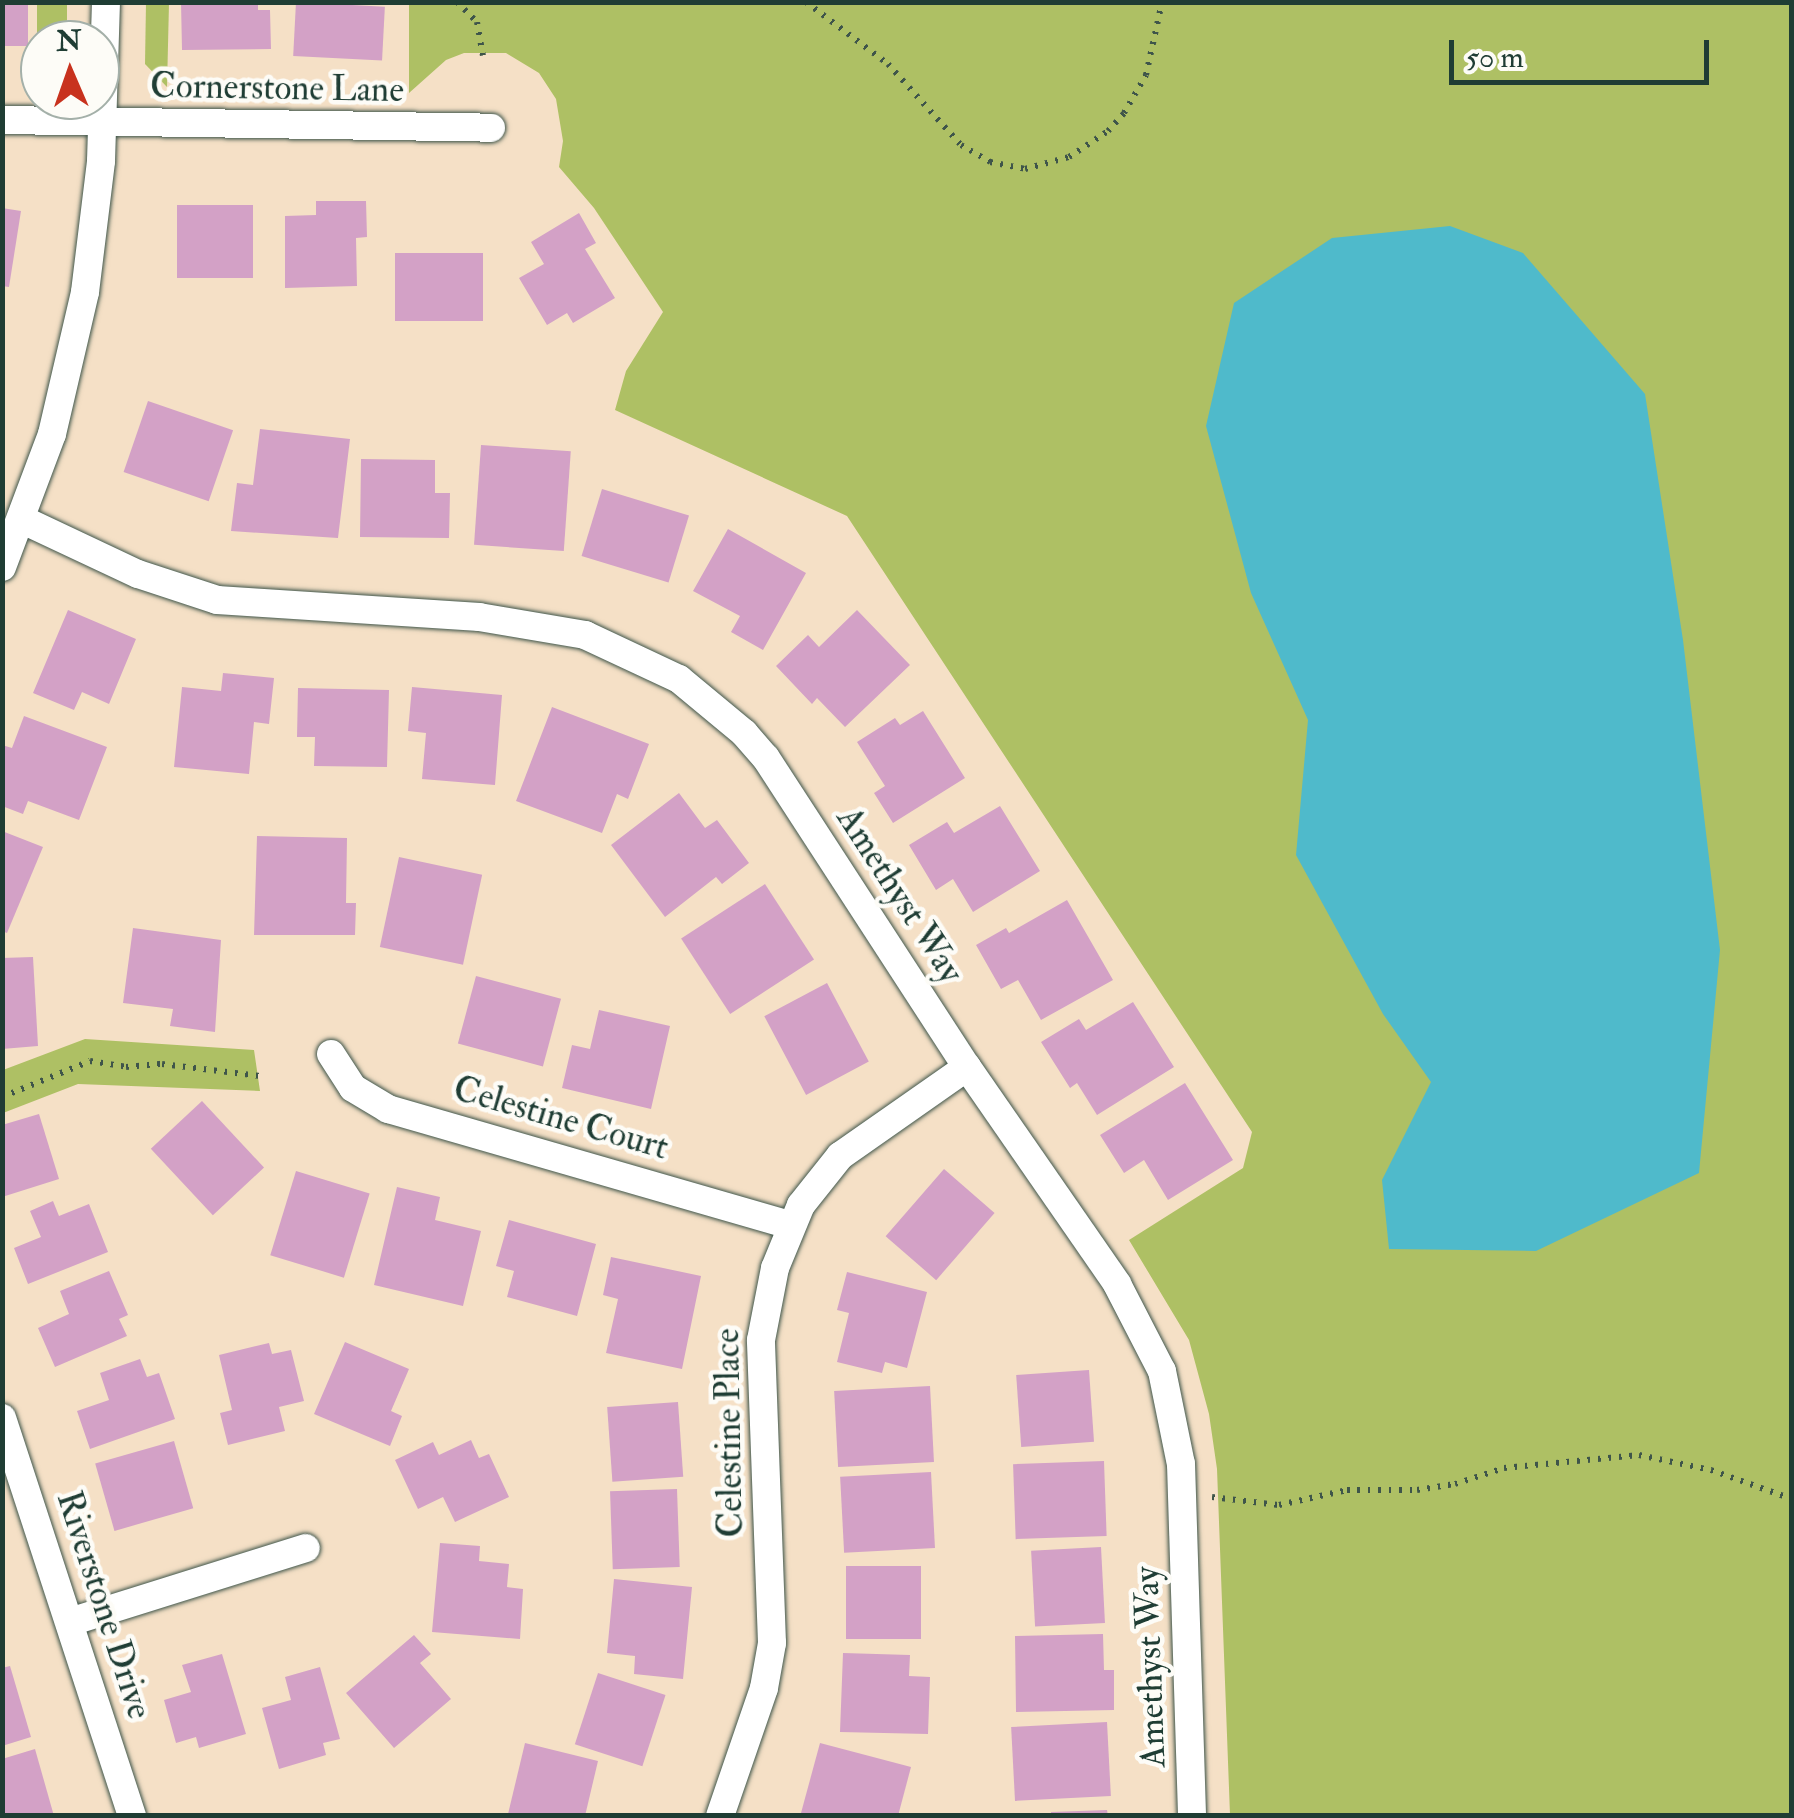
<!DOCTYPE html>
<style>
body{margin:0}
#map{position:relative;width:1794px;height:1818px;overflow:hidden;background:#f5e0c6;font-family:"IM FELL Double Pica",serif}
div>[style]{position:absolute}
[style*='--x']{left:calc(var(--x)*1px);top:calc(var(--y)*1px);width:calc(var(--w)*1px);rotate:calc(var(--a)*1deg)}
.green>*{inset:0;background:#aec064}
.water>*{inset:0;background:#4fbacb}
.building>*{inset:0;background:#d3a1c6;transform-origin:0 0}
.path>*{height:6px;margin-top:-3px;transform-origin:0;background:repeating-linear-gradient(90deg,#3f554a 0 2.5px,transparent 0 10.5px)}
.roads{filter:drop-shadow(0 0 2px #3f554a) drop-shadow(0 0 2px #3f554a)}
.minor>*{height:28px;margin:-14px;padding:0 14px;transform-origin:14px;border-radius:14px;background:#fff}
span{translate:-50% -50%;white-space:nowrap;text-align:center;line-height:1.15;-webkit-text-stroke:9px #fdfcf7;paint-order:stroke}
.street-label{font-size:35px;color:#1f3d34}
.frame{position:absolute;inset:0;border:5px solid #1f3d34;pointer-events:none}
.north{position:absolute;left:20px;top:20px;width:100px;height:100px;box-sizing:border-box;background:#fdfcf7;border:2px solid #a4b0a9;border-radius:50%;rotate:358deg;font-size:28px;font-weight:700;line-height:40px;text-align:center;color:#1f3d34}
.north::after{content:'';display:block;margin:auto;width:35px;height:45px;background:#c8321e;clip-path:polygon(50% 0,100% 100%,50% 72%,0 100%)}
.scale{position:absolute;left:1449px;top:40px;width:260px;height:45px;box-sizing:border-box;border:5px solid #1f3d34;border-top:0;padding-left:12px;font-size:30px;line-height:35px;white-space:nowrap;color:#1f3d34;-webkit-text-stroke:8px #fdfcf7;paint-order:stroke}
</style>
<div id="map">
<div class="green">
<div style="clip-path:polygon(37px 3px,67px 3px,67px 40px,40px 40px,37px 85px)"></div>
<div style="clip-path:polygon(146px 3px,169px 3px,167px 87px,145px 64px)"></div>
<div style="clip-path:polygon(409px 3px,1791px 3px,1791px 1815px,1230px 1815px,1217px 1469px,1209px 1414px,1189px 1340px,1129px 1240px,1243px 1168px,1252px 1132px,847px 516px,615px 410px,626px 371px,663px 312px,594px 208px,559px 167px,563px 141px,556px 99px,539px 73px,506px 53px,464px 53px,446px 60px,409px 93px)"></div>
<div style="clip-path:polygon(85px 1039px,254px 1050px,260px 1091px,78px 1084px,3px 1113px,3px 1070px)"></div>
</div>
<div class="water">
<div style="clip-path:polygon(1450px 226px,1523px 253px,1645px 394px,1683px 640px,1720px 950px,1699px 1173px,1536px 1251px,1389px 1249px,1382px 1180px,1431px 1082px,1383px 1014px,1296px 855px,1308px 720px,1251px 593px,1206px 426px,1234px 303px,1332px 238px)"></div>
</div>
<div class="building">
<div style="left:2px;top:2px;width:26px;height:44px"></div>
<div style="clip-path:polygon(181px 2px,258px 2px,258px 10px,270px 10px,271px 49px,182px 50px)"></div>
<div style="left:296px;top:2px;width:89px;height:54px;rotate:3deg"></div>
<div style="clip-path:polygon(316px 201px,366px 201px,367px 237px,356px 238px,357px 286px,285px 288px,285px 216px,316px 215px)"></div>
<div style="left:253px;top:205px;width:73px;height:76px;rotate:90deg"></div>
<div style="clip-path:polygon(2px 208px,21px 211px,9px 287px,2px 286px)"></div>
<div style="clip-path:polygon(579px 213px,596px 243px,585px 249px,615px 298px,573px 323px,567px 313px,547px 325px,519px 278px,544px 264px,531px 242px)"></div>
<div style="left:395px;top:253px;width:88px;height:68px"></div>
<div style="left:148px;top:401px;width:90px;height:75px;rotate:19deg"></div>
<div style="clip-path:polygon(260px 429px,350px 439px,338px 538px,231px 531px,237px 483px,253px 485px)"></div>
<div style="left:481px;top:445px;width:90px;height:100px;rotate:4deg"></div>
<div style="clip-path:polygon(361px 459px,435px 460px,435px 493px,450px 493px,449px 538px,360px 537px)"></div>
<div style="left:602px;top:489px;width:91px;height:70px;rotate:17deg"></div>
<div style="clip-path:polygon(728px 529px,806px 573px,763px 650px,731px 632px,740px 616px,693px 591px)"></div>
<div style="clip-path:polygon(68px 610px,136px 639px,109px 704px,82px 692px,74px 710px,33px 693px)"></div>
<div style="clip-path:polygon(857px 610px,910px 665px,845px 727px,817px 698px,812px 704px,776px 666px,808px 635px,819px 647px)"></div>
<div style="clip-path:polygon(223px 673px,274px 678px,269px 724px,254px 722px,249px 774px,174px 767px,182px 687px,221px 691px)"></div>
<div style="clip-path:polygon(412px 687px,502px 695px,495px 785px,422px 779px,426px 733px,408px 731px)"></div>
<div style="clip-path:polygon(298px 688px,389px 690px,387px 767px,314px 766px,315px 737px,297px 737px)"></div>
<div style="clip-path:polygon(552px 707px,649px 744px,628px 799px,617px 794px,602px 833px,516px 801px)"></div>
<div style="clip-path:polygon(923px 711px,965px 778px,893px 823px,874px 793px,885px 786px,857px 742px,895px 718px,900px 725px)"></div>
<div style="clip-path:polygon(24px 716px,107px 747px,79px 820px,28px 801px,23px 814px,2px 806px,2px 745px,12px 748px)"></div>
<div style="clip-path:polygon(679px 793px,705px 828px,717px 820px,749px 863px,722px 884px,716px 877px,665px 917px,611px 845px)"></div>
<div style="clip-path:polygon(1000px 806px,1040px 871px,973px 912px,953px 879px,936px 890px,909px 845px,947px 822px,954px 833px)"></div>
<div style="clip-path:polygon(2px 831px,43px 847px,7px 933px,2px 931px)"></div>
<div style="clip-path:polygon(257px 836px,347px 838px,346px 903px,356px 903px,355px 935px,254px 935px)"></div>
<div style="left:399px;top:857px;width:85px;height:92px;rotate:12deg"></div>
<div style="left:765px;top:884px;width:90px;height:100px;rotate:57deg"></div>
<div style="clip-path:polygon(1067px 900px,1113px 980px,1041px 1020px,1018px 980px,1001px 989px,976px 945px,1006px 928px,1009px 933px)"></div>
<div style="clip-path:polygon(133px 928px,221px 940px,215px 1032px,170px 1026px,173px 1009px,123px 1003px)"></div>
<div style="clip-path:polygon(33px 957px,38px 1046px,2px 1049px,2px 958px)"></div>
<div style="left:476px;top:976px;width:88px;height:70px;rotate:15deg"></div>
<div style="left:827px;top:983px;width:89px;height:71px;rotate:62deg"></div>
<div style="clip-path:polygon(1133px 1002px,1174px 1067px,1097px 1115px,1077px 1083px,1070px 1088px,1041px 1042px,1079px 1019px,1086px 1030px)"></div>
<div style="clip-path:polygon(599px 1010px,670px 1026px,651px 1109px,562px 1088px,572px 1045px,590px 1049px)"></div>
<div style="clip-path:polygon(1185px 1083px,1233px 1160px,1168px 1200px,1144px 1160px,1124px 1173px,1100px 1135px)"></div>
<div style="left:202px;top:1101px;width:91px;height:70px;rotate:47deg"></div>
<div style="clip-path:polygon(39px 1114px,59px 1179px,2px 1197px,2px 1125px)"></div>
<div style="left:944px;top:1169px;width:67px;height:89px;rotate:41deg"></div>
<div style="left:296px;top:1171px;width:77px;height:88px;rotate:17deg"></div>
<div style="clip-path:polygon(397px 1187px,440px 1197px,435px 1220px,481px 1231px,463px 1306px,374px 1285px)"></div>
<div style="clip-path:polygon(53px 1201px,59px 1216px,89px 1204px,108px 1252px,28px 1284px,14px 1248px,41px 1237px,30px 1211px)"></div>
<div style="clip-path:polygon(509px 1220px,596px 1244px,577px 1316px,507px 1297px,514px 1271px,496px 1266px)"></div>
<div style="clip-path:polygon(611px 1257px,701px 1276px,682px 1369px,606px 1353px,618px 1299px,603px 1295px)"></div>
<div style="clip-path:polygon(109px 1271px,128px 1315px,119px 1319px,127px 1336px,55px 1367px,38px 1328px,69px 1314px,60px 1291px)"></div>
<div style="clip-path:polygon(847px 1272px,927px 1292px,907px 1368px,885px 1362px,882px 1373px,837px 1362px,849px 1313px,837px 1310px)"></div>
<div style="clip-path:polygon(345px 1342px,409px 1369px,391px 1411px,402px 1416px,390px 1446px,314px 1414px)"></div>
<div style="clip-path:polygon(269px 1343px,272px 1354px,291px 1350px,304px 1401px,279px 1407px,285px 1431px,228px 1445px,220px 1413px,232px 1410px,219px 1355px)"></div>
<div style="clip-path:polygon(140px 1359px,147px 1377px,159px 1373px,175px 1419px,90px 1449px,77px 1411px,109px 1400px,100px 1373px)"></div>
<div style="left:1089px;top:1370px;width:72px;height:73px;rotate:86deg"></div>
<div style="left:930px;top:1386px;width:76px;height:96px;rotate:87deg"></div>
<div style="left:678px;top:1402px;width:75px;height:71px;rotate:86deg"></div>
<div style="clip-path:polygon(471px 1440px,479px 1458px,489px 1454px,509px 1497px,455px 1522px,443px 1497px,418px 1509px,395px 1460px,433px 1442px,439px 1455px)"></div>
<div style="left:174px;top:1441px;width:70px;height:82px;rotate:74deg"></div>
<div style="left:1104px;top:1461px;width:75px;height:91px;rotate:88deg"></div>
<div style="left:931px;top:1472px;width:76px;height:91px;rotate:87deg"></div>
<div style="left:677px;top:1489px;width:78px;height:67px;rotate:88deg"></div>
<div style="clip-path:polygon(440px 1543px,480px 1546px,479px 1561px,509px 1564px,507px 1587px,523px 1589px,520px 1639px,432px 1632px)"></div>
<div style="left:1101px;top:1547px;width:76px;height:70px;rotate:87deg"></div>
<div style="left:846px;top:1566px;width:75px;height:73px"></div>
<div style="clip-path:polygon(614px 1579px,692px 1587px,683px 1679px,634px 1674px,635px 1656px,607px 1653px)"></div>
<div style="clip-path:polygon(1103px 1634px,1104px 1670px,1114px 1670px,1114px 1710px,1016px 1712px,1015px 1636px)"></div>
<div style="clip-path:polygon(414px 1635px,431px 1654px,420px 1663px,451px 1699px,394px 1748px,346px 1693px)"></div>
<div style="clip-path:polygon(843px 1653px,910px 1655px,909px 1676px,930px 1677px,928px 1734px,840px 1732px)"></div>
<div style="clip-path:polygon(222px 1654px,246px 1734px,199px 1748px,196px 1737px,176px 1743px,164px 1700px,191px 1692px,182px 1665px)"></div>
<div style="clip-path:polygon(10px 1666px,31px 1737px,2px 1746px,2px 1668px)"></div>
<div style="clip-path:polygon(320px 1667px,340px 1739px,323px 1743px,326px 1755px,279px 1769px,262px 1708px,291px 1700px,285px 1677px)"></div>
<div style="left:598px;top:1673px;width:71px;height:75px;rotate:18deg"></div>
<div style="left:1107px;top:1722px;width:74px;height:96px;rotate:87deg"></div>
<div style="clip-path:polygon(525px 1743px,598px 1761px,585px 1816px,508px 1814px)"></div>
<div style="clip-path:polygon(820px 1743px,911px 1767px,898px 1816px,801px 1813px)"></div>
<div style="clip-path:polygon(35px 1749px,54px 1816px,2px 1816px,2px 1759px)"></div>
<div style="clip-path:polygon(1107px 1810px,1108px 1816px,1051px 1816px,1051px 1812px)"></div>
</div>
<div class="path">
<div style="--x:457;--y:2;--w:28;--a:45"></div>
<div style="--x:477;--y:22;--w:34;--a:80"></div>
<div style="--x:806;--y:2;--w:103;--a:37.1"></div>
<div style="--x:888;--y:64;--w:109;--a:48"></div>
<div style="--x:961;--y:145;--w:34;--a:30"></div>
<div style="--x:990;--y:162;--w:36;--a:11"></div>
<div style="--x:1025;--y:169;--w:46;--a:-15.3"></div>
<div style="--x:1069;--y:157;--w:47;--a:-33.7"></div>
<div style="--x:1108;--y:131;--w:24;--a:-48"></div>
<div style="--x:1124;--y:113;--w:44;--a:-59.9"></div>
<div style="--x:1146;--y:75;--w:75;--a:-77.6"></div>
<div style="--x:2;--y:1097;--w:95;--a:-22.2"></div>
<div style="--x:90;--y:1061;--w:36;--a:9"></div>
<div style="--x:126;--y:1067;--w:36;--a:-5"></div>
<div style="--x:162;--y:1064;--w:99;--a:7"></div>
<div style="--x:1212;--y:1497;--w:67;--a:6.8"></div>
<div style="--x:1279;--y:1505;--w:70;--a:-12.4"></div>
<div style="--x:1347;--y:1490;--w:70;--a:0"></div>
<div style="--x:1417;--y:1490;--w:38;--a:-9"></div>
<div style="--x:1455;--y:1484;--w:52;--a:-18.1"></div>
<div style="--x:1504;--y:1468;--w:136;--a:-5.5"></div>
<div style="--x:1639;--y:1455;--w:74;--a:11.8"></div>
<div style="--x:1711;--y:1470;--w:86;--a:19.7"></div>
</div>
<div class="roads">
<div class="minor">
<div style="--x:2;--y:120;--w:489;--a:0.9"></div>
<div style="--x:23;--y:520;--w:127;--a:25.2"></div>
<div style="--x:138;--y:574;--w:83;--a:18.2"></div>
<div style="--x:217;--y:600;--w:263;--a:3.7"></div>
<div style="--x:479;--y:617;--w:108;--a:9.6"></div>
<div style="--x:585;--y:635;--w:104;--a:25.1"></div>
<div style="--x:679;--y:679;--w:85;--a:39.7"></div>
<div style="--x:744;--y:733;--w:33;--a:49"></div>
<div style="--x:766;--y:758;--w:369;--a:57"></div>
<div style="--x:967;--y:1067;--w:264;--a:55.3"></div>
<div style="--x:1117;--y:1284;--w:98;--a:62.7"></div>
<div style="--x:1162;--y:1371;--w:95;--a:78.5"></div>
<div style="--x:1181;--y:1464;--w:352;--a:88.2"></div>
<div style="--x:2;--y:567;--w:142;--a:-69.4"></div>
<div style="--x:52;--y:434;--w:146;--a:-76.9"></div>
<div style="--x:85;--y:292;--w:132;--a:-83"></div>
<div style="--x:101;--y:161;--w:159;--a:-88.2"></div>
<div style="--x:331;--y:1054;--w:40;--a:57.1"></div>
<div style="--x:353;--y:1088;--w:41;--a:31"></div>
<div style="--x:388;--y:1109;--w:419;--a:16.1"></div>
<div style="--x:2;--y:1418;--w:419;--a:71.9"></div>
<div style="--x:70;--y:1622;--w:247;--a:-17.4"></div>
<div style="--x:720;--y:1816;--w:135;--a:-71"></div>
<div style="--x:764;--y:1688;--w:46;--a:-79.9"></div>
<div style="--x:772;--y:1643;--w:303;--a:-92.1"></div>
<div style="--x:761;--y:1340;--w:73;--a:-79"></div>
<div style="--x:775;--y:1268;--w:68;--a:-67.6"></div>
<div style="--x:801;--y:1205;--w:63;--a:-51.5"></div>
<div style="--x:840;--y:1156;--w:155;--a:-35"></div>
</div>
</div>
<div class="street-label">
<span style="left:277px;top:88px;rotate:1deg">Cornerstone Lane</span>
<span style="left:900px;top:895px;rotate:57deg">Amethyst Way</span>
<span style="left:561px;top:1118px;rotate:16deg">Celestine Court</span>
<span style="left:729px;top:1433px;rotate:-91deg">Celestine Place</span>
<span style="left:104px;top:1605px;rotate:72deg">Riverstone Drive</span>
<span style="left:1150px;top:1667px;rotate:-92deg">Amethyst Way</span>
</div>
<div class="frame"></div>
<div class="north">N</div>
<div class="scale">50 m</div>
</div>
